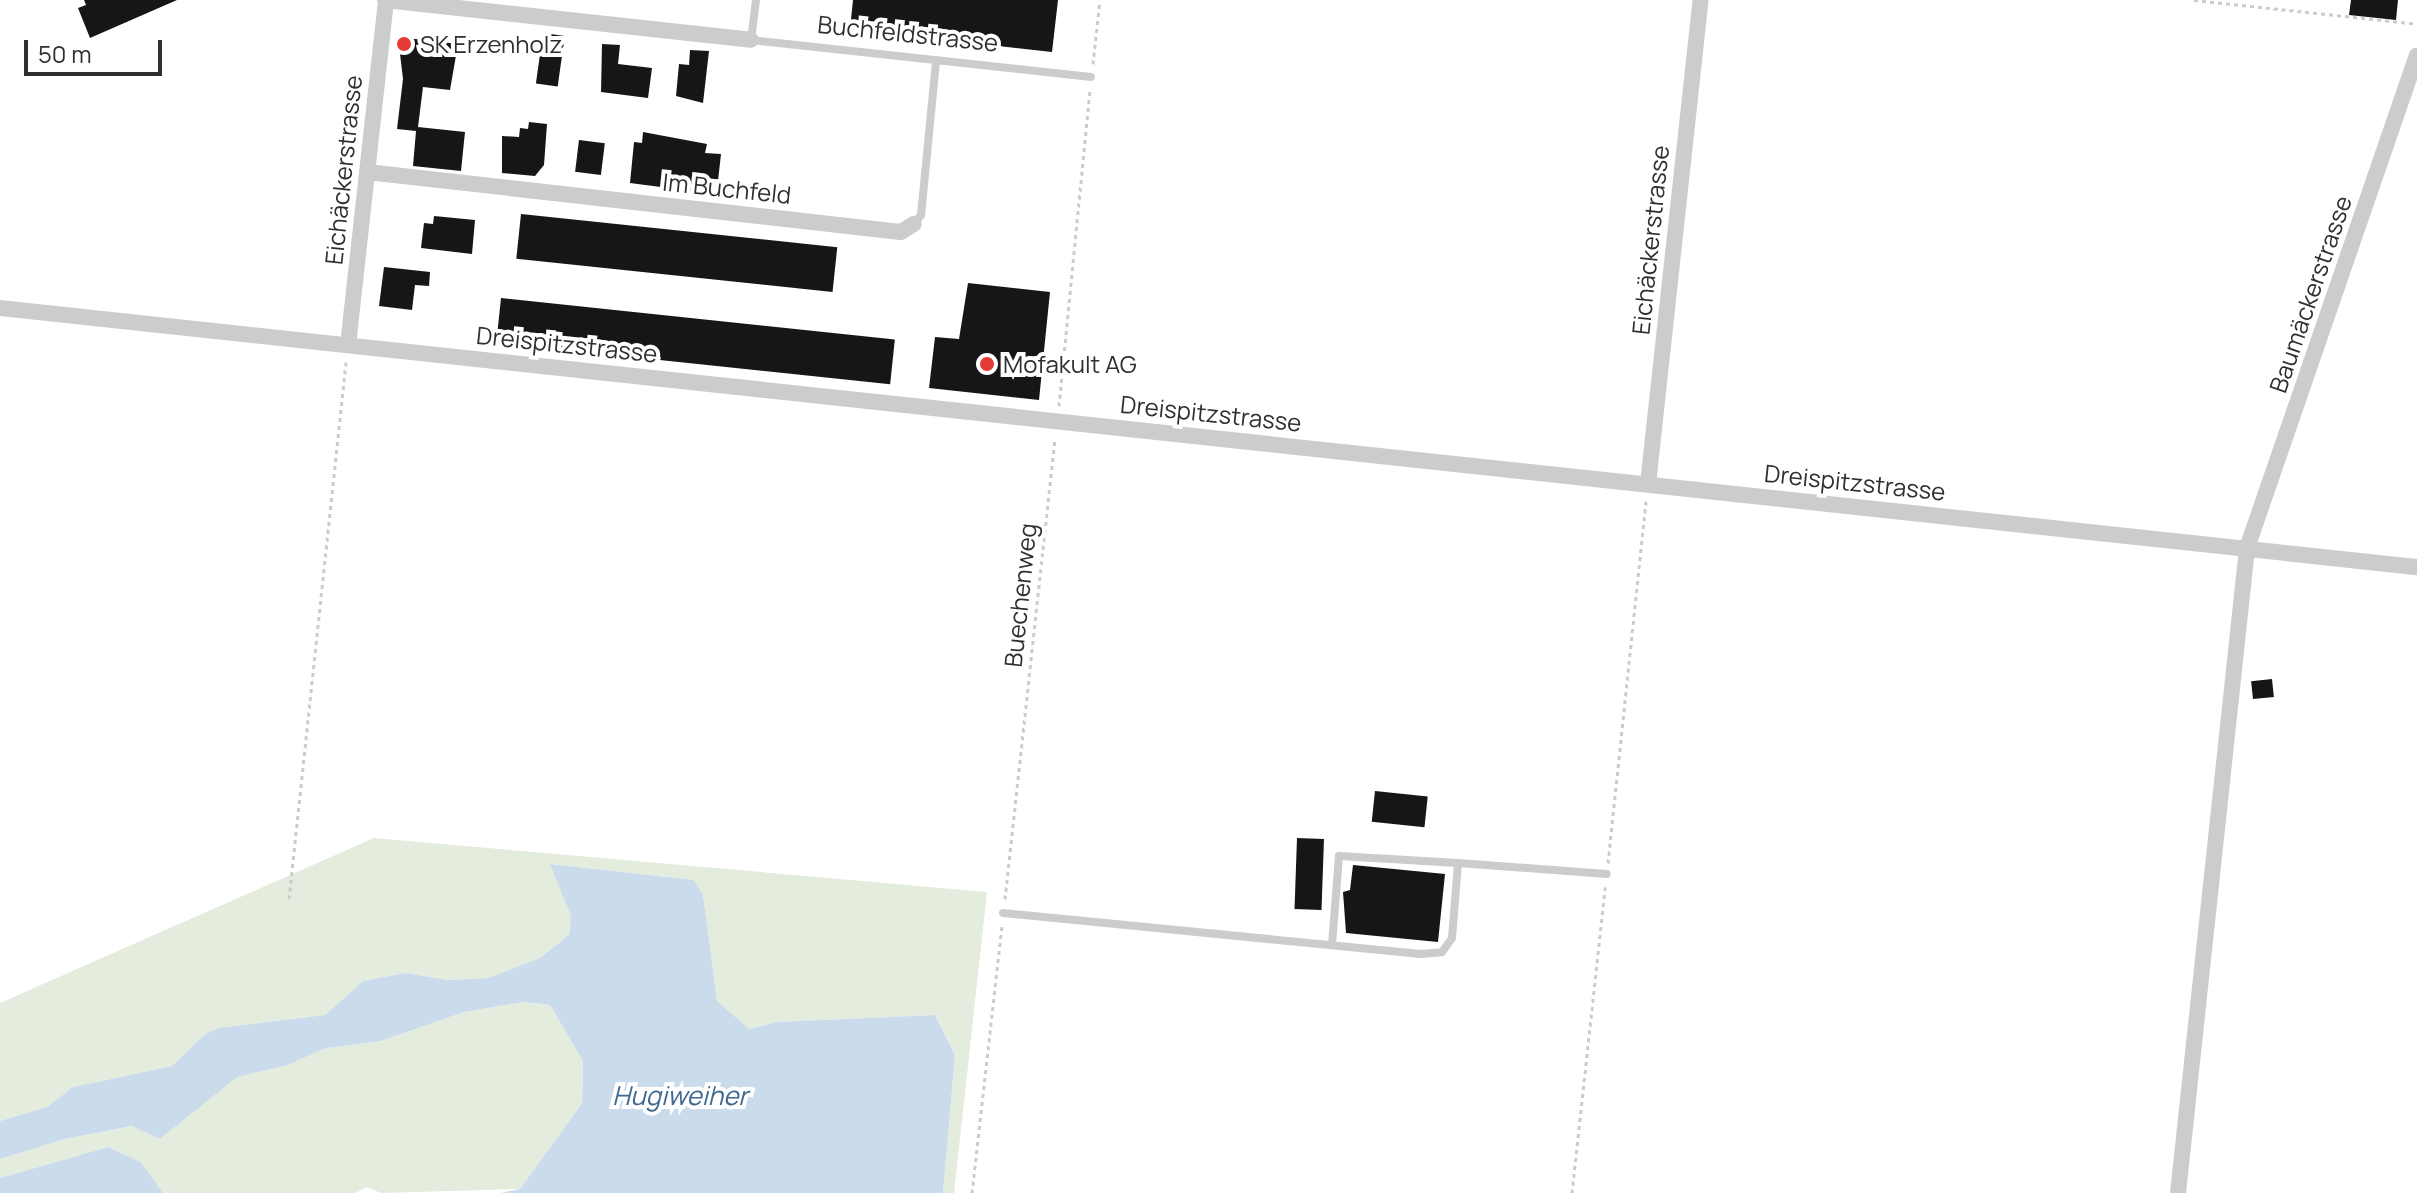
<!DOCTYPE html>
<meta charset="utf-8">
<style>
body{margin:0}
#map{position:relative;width:2417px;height:1193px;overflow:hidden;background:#fff;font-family:Manrope,sans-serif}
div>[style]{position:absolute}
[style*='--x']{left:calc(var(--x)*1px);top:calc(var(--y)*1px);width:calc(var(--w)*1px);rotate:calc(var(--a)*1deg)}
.green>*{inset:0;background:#e4ecdd}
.water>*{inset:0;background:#cadbec}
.building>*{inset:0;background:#161616;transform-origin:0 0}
.path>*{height:3px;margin-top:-1.5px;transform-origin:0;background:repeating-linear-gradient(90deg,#ccc 0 4px,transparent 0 8px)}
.lane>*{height:8px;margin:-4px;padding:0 4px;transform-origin:4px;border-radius:4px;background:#ccc}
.street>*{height:16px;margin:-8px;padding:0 8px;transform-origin:8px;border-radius:8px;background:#ccc}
.dots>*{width:22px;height:22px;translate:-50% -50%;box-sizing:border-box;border:4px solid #fff;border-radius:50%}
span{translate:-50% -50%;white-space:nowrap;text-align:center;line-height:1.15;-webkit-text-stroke:8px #fff;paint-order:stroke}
.street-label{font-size:24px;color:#2f2f2f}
.poi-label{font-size:24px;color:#2f2f2f}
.left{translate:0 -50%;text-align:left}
.water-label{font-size:26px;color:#3e6891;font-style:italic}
.scale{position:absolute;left:24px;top:40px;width:138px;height:36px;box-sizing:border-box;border:4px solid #2f2f2f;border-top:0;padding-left:10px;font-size:24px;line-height:28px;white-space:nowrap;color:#2f2f2f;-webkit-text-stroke:6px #fff;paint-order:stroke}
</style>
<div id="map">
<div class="green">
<div style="clip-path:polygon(374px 838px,987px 892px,954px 1193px,943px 1193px,955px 1055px,935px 1015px,777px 1022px,749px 1029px,717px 1002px,703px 895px,694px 880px,551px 864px,571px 916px,569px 935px,540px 958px,488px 978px,448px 980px,406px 973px,363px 981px,325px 1015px,219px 1028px,205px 1034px,172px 1066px,73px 1087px,47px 1107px,0 1121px,0 1003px)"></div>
<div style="clip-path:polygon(524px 1002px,550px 1005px,583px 1061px,582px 1103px,520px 1189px,381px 1193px,367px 1187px,355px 1193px,163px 1193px,141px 1162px,108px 1147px,0 1178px,0 1159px,65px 1139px,133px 1126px,160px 1139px,236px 1077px,288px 1065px,326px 1048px,381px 1041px,464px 1012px)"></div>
</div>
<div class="water">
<div style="clip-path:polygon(550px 864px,694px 880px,703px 895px,717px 1001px,749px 1029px,777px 1022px,935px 1015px,955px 1055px,943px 1193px,501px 1193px,520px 1189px,582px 1103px,583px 1061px,550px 1005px,524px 1002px,464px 1012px,381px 1041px,326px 1048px,288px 1065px,237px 1077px,160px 1139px,132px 1126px,65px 1139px,0 1159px,0 1121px,47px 1107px,73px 1087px,172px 1066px,205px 1034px,219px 1028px,325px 1015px,363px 981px,406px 973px,448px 980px,488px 978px,540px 958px,569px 935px,571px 916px)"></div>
<div style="clip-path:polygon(108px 1147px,141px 1162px,163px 1193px,0 1193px,0 1178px)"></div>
</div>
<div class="building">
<div style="clip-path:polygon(84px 0,177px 0,90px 38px,78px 8px,86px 5px)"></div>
<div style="clip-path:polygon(853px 0,1058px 0,1052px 52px,850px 29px)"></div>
<div style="clip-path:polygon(2351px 0,2398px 0,2396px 20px,2349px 15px)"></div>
<div style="left:543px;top:33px;width:22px;height:51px;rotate:8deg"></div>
<div style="clip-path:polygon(398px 37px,458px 44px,450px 90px,423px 87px,418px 127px,465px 132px,461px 171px,413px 166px,416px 131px,397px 129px,403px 79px)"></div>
<div style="clip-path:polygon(602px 44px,620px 45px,618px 64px,652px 68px,648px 98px,601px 92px)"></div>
<div style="clip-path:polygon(690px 50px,709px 51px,703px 103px,676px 96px,679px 64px,689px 65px)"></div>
<div style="clip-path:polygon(529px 122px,547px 124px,544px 165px,535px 176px,502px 173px,502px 136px,519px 137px,520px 128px,528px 129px)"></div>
<div style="clip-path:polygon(643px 132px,707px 144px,705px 153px,721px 154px,718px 181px,700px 179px,699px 192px,630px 183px,634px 142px,642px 143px)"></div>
<div style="left:579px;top:140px;width:26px;height:32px;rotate:7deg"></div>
<div style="left:521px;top:214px;width:318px;height:45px;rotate:6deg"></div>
<div style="clip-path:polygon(434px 216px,475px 220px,472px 254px,421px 248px,424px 223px,433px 224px)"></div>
<div style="clip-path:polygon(384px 267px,430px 272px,429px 286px,415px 285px,412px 310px,379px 306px)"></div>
<div style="clip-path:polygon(968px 283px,1050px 292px,1039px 400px,929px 388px,935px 337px,959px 339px)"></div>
<div style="left:501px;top:298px;width:396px;height:45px;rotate:6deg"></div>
<div style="left:2272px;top:679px;width:18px;height:21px;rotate:84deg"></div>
<div style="left:1375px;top:791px;width:53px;height:31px;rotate:6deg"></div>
<div style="left:1297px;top:838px;width:27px;height:71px;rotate:2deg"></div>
<div style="clip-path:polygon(1353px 865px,1445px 874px,1438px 942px,1346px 933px,1343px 892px,1350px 890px)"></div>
</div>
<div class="path">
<div style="--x:2194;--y:0;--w:224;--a:6.1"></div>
<div style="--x:1093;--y:64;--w:64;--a:-83.8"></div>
<div style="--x:1059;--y:406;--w:317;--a:-84.4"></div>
<div style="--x:1608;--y:863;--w:364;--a:-84"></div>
<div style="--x:289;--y:899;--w:540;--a:-83.94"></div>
<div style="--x:1005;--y:899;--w:464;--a:-83.8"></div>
<div style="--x:972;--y:1193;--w:268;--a:-83.6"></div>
<div style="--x:1572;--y:1193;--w:308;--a:-83.8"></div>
</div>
<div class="lane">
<div style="--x:756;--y:0;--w:40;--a:97.1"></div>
<div style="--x:751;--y:40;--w:342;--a:6.2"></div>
<div style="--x:914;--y:224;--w:11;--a:-52"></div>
<div style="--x:921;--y:215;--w:155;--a:-84.4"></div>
<div style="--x:1003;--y:913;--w:420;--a:5.6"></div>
<div style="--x:1421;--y:954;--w:21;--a:-5"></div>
<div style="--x:1442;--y:952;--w:17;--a:-54"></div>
<div style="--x:1452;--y:938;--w:75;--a:-85.4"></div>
<div style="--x:1458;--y:863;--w:149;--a:4.2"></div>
<div style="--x:1332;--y:945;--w:89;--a:-85.5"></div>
<div style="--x:1339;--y:856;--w:119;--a:3.4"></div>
</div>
<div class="street">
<div style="--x:385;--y:0;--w:368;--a:6.2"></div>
<div style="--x:367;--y:172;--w:537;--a:6.41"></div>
<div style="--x:901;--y:232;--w:15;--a:-32"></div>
<div style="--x:0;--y:308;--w:2431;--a:6.12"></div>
<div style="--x:348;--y:345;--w:347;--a:-83.7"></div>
<div style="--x:1648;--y:484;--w:487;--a:-83.8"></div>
<div style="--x:2178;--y:1193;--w:649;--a:-83.89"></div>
<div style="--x:2247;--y:548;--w:521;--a:-70.97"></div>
</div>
<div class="dots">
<div style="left:404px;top:44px;background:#e33b35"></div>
<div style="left:987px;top:364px;background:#e33b35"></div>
</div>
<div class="street-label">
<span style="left:908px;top:33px;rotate:6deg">Buchfeldstrasse</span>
<span style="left:343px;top:170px;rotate:-84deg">Eichäckerstrasse</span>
<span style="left:727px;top:188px;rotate:6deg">Im Buchfeld</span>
<span style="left:1650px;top:240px;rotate:-84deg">Eichäckerstrasse</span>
<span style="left:2310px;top:294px;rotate:-71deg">Baumäckerstrasse</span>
<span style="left:567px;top:344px;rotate:6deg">Dreispitzstrasse</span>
<span style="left:1211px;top:413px;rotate:6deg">Dreispitzstrasse</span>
<span style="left:1855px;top:482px;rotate:6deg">Dreispitzstrasse</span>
<span style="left:1020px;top:595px;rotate:-84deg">Buechenweg</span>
</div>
<div class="poi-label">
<span class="left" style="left:420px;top:44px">SK Erzenholz</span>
<span class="left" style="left:1003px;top:364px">Mofakult AG</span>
</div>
<div class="water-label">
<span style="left:680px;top:1096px">Hugiweiher</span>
</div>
<div class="scale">50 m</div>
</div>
